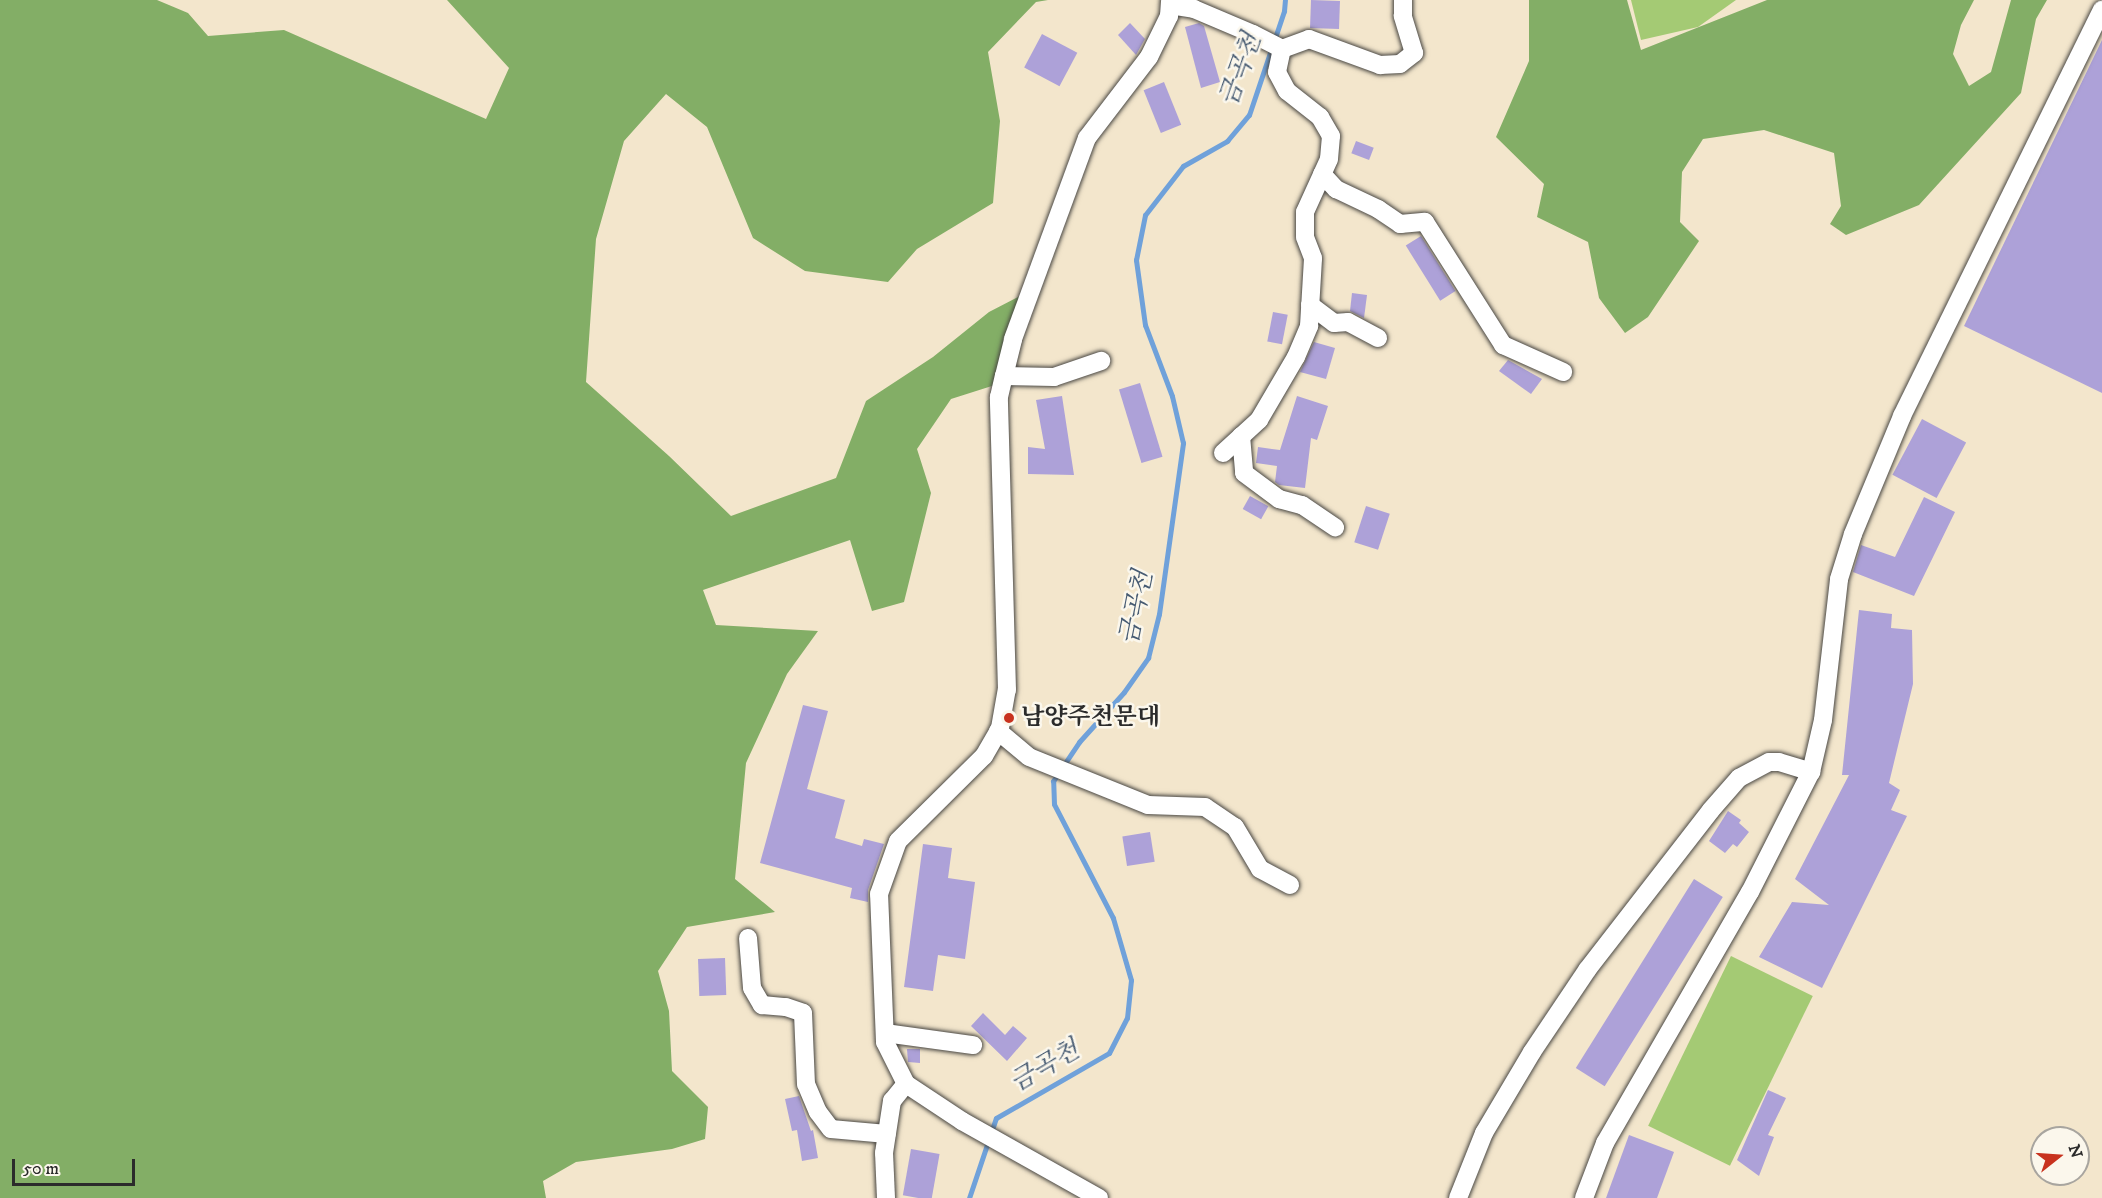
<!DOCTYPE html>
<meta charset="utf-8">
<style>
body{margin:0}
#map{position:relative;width:2102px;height:1198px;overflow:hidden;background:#f3e6cc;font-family:"IM FELL DW Pica","Noto Serif KR",serif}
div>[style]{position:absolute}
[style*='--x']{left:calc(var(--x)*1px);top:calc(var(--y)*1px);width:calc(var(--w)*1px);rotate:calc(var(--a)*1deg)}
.green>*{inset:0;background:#a4ca74;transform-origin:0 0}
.forest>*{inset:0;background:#83ae66}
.stream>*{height:5px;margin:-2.5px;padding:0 2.5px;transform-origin:2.5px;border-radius:2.5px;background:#6fa1da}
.building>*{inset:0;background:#ada1d8;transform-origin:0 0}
.roads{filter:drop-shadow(0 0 2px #494743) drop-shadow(0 0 2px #494743)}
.minor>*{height:18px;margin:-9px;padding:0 9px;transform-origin:9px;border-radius:9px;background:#fff}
.dots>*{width:16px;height:16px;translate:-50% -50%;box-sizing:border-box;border:3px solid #fbf7ec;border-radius:50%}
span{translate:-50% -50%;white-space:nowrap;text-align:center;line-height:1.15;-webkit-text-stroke:5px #fbf7ec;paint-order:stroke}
.poi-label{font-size:24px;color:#2b2b2b;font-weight:700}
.left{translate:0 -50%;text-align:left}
.water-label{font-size:26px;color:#465a71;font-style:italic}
.north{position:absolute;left:2030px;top:1126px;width:60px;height:60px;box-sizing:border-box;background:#fbf7ec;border:2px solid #a8a59f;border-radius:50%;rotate:73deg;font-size:16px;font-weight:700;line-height:24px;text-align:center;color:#2b2b2b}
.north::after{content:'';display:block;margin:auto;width:21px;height:27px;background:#c8321e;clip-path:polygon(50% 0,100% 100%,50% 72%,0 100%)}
.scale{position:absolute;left:12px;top:1159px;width:123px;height:27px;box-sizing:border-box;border:3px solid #2b2b2b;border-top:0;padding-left:8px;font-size:18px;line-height:21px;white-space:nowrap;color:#2b2b2b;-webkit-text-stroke:4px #fbf7ec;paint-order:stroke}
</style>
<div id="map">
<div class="green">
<div style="clip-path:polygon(1631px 0,1736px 0,1698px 27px,1641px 40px)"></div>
<div style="left:1731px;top:956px;width:91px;height:189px;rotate:26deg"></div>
</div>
<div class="forest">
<div style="clip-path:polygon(0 0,157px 0,188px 13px,208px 36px,284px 30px,486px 119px,509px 68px,447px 0,1048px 0,1036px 2px,988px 52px,1000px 121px,993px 203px,917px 249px,888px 282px,805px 271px,753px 238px,707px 127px,666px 94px,624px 141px,596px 239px,586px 382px,669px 456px,731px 516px,836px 478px,866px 401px,933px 357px,989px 312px,1020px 296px,995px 385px,951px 399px,917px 449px,931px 493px,904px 602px,872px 611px,850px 540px,703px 590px,716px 625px,818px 631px,787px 674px,746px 763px,735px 879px,775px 912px,687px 927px,658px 971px,669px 1011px,672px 1071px,708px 1107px,705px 1139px,672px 1149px,576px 1162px,543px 1181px,546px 1198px,0 1198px)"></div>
<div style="clip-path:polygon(1529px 0,1627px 0,1641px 50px,1767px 0,1974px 0,1961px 25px,1953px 54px,1969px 86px,1991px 72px,2011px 0,2047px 0,2036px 19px,2021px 93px,1919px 205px,1846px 235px,1830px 224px,1841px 206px,1834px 153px,1764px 130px,1703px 139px,1682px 172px,1680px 222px,1699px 241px,1648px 317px,1625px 333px,1599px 298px,1588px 242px,1537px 217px,1544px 184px,1496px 137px,1529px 61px)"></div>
</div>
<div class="stream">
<div style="--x:1063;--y:766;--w:29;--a:-56"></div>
<div style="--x:1079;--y:742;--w:67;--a:-48"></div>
<div style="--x:1124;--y:692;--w:42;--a:-54.8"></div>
<div style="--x:1148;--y:658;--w:45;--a:-76"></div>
<div style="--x:1159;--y:614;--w:173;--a:-82"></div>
<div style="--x:1183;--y:443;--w:48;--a:-103.2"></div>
<div style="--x:1172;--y:396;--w:76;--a:-110.8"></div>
<div style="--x:1145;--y:325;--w:66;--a:-97.9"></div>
<div style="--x:1136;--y:260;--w:46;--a:-78.7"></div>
<div style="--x:1145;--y:215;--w:62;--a:-52.2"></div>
<div style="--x:1183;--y:166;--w:51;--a:-29.6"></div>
<div style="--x:1227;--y:141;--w:34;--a:-50"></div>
<div style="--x:1249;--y:115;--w:110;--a:-71.4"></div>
<div style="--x:1284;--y:11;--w:11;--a:-85"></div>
<div style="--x:969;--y:1198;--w:84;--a:-71.4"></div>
<div style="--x:996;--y:1118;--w:130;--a:-29.9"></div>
<div style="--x:1109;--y:1053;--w:39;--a:-63"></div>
<div style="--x:1127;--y:1018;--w:38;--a:-84"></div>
<div style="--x:1131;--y:980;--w:65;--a:-106.2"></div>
<div style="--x:1113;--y:918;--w:128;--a:-117.4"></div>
<div style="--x:1054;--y:804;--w:23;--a:-92"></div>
<div style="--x:1053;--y:781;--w:9;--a:-54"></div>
</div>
<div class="building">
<div style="left:1311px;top:0;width:29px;height:28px;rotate:2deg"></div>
<div style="clip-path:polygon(1130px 23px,1145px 39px,1136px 55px,1118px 35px)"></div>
<div style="clip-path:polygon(1199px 23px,1204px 26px,1220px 82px,1201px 88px,1185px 27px)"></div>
<div style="left:1042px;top:34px;width:40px;height:38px;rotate:28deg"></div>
<div style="clip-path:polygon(2102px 40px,2102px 393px,1964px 326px)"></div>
<div style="left:1164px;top:82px;width:46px;height:22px;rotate:68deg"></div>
<div style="left:1356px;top:141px;width:19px;height:13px;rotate:21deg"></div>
<div style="left:1421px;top:236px;width:65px;height:18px;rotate:58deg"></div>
<div style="clip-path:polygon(1352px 293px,1367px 295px,1364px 318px,1350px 311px)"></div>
<div style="left:1273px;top:312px;width:15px;height:30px;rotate:11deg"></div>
<div style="clip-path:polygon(1314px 342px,1335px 348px,1326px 379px,1300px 372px)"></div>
<div style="clip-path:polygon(1508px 360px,1542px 379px,1531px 394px,1499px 371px)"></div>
<div style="left:1140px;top:383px;width:77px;height:22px;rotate:73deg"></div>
<div style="clip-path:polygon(1062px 396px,1074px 475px,1028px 474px,1028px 447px,1045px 449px,1036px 400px)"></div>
<div style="clip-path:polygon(1297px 396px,1328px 406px,1317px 440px,1311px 438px,1305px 488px,1279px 485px,1275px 482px,1277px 466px,1256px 463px,1258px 447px,1280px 450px)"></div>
<div style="left:1922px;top:419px;width:50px;height:63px;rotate:28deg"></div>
<div style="left:1250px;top:496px;width:21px;height:15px;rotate:29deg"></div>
<div style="clip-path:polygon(1924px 497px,1955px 512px,1914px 596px,1853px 572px,1861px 545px,1895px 557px)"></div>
<div style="left:1366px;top:506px;width:25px;height:38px;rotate:18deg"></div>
<div style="clip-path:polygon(1859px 610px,1892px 614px,1891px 628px,1912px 630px,1913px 684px,1889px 783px,1900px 790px,1891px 810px,1907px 816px,1822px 988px,1759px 957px,1792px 902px,1829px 905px,1795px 879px,1849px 775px,1842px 775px)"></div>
<div style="clip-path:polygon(803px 705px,828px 711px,807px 789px,845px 800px,835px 838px,862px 846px,864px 839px,884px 844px,868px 890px,868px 902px,850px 898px,852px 888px,760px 863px)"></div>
<div style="clip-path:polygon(1728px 811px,1741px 820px,1739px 823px,1749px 832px,1737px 847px,1733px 844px,1725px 853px,1709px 841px)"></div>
<div style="left:1150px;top:832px;width:30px;height:28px;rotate:81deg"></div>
<div style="clip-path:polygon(923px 844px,952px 848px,948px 878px,975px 882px,965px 959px,938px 955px,933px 991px,904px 987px)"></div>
<div style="left:1694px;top:879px;width:34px;height:223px;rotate:32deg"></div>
<div style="left:725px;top:958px;width:37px;height:27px;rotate:88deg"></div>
<div style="clip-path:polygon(983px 1013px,1005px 1035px,1013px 1026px,1027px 1038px,1007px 1061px,971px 1026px)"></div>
<div style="clip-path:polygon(907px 1049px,920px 1049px,920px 1063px,908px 1062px)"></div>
<div style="clip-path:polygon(1768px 1090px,1786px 1098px,1768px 1135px,1774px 1137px,1759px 1176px,1737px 1160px)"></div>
<div style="clip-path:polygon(799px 1096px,811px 1131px,813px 1130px,818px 1158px,802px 1161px,797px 1130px,792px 1131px,785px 1099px)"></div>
<div style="clip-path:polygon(1629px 1135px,1674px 1152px,1657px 1198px,1606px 1198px)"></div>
<div style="left:911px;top:1149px;width:29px;height:47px;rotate:10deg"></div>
</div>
<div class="roads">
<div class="minor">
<div style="--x:1170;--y:5;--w:24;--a:9"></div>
<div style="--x:1194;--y:9;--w:64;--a:23"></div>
<div style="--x:1253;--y:34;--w:33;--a:27"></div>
<div style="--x:1282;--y:49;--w:29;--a:-20"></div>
<div style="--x:1309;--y:39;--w:76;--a:20.1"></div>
<div style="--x:1380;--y:65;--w:20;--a:-3"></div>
<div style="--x:1400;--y:64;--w:18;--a:-38"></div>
<div style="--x:1414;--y:53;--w:39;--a:-107"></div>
<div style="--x:1403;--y:16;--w:16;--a:-90"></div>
<div style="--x:1322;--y:174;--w:21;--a:47"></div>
<div style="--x:1336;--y:189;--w:47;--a:25.5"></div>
<div style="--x:1378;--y:209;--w:27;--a:34"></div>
<div style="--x:1400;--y:224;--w:25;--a:-5"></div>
<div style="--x:1425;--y:222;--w:146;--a:57.6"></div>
<div style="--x:1503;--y:345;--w:66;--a:24.2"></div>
<div style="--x:1310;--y:305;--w:30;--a:37"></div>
<div style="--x:1334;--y:323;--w:14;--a:-4"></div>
<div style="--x:1348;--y:322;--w:34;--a:28"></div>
<div style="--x:1004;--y:376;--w:50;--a:1.1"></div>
<div style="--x:1054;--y:377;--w:50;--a:-18.8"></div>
<div style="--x:1241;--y:436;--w:37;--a:85"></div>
<div style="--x:1244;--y:473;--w:44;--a:36.6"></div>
<div style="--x:1279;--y:499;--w:24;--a:15"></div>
<div style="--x:1302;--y:505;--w:40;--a:34"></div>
<div style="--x:1223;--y:453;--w:49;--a:-42.5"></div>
<div style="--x:1259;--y:420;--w:73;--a:-59.6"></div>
<div style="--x:1296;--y:357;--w:34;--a:-67"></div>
<div style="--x:1309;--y:326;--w:68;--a:-86.6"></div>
<div style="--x:1313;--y:258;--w:22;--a:-111"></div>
<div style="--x:1305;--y:237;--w:25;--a:-90"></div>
<div style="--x:1305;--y:212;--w:58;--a:-65.6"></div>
<div style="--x:1329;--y:159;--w:23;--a:-85"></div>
<div style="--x:1331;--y:136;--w:22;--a:-120"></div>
<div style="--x:1320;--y:117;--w:42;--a:-141.8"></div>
<div style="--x:1287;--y:91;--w:21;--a:-118"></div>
<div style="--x:1277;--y:72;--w:24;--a:-78"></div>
<div style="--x:998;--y:731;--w:40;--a:40"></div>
<div style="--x:1029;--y:757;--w:128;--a:22"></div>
<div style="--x:1148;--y:805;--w:57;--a:2"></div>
<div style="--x:1205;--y:807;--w:36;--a:34"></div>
<div style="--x:1235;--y:827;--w:49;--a:59.2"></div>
<div style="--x:1260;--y:869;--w:34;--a:28"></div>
<div style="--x:748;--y:938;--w:50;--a:85.4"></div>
<div style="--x:752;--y:988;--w:20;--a:60"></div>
<div style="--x:762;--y:1005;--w:24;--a:5"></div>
<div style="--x:786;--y:1007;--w:18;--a:19"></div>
<div style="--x:803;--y:1013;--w:71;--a:87.6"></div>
<div style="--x:806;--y:1084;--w:30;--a:67"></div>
<div style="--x:818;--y:1112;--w:21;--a:53"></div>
<div style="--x:831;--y:1129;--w:56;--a:5.1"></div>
<div style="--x:885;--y:1033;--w:89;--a:7.8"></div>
<div style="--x:886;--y:1198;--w:45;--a:-92.5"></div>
<div style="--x:884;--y:1153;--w:53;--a:-81.3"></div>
<div style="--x:892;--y:1101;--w:22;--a:-51"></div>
<div style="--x:1099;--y:1198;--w:157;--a:-150.7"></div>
<div style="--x:962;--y:1121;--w:67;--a:-146.5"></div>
<div style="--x:906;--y:1084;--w:47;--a:-116.6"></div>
<div style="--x:885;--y:1042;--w:148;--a:-92.3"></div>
<div style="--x:879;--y:894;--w:56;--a:-70.3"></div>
<div style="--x:898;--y:841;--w:121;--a:-44.7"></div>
<div style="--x:984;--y:756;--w:32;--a:-60"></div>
<div style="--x:1000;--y:728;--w:39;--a:-80"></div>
<div style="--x:1007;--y:690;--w:293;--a:-91.6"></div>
<div style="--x:999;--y:397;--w:22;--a:-77"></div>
<div style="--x:1004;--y:376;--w:38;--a:-76"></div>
<div style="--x:1013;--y:339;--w:214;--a:-69.8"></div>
<div style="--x:1087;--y:138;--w:102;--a:-52.6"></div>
<div style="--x:1149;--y:57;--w:46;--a:-64"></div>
<div style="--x:1169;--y:16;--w:16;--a:-86"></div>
<div style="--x:1458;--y:1198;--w:70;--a:-68.2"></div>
<div style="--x:1484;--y:1133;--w:94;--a:-59.3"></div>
<div style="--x:1532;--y:1052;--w:99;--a:-56.1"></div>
<div style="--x:1587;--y:970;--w:202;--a:-52.2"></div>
<div style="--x:1711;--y:810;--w:43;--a:-48.8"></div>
<div style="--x:1739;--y:778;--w:34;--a:-28"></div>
<div style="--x:1769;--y:762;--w:10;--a:0"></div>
<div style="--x:1779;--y:762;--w:34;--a:17"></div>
<div style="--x:1584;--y:1198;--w:59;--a:-69.1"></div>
<div style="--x:1605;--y:1143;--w:290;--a:-60"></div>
<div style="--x:1750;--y:892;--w:135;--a:-63.1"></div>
<div style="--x:1811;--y:772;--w:53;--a:-77"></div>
<div style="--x:1823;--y:720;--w:142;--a:-83.5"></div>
<div style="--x:1839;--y:579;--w:47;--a:-72.7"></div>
<div style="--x:1853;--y:534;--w:128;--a:-67.4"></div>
<div style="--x:1902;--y:416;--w:453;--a:-63.8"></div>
</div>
</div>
<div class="dots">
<div style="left:1009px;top:718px;background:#c8321e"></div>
</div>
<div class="poi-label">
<span class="left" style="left:1021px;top:718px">남양주천문대</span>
</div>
<div class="water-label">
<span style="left:1241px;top:70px;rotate:-70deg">금곡천</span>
<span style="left:1137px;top:608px;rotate:-78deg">금곡천</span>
<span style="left:1045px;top:1067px;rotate:-30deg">금곡천</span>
</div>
<div class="north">N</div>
<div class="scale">50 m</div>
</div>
